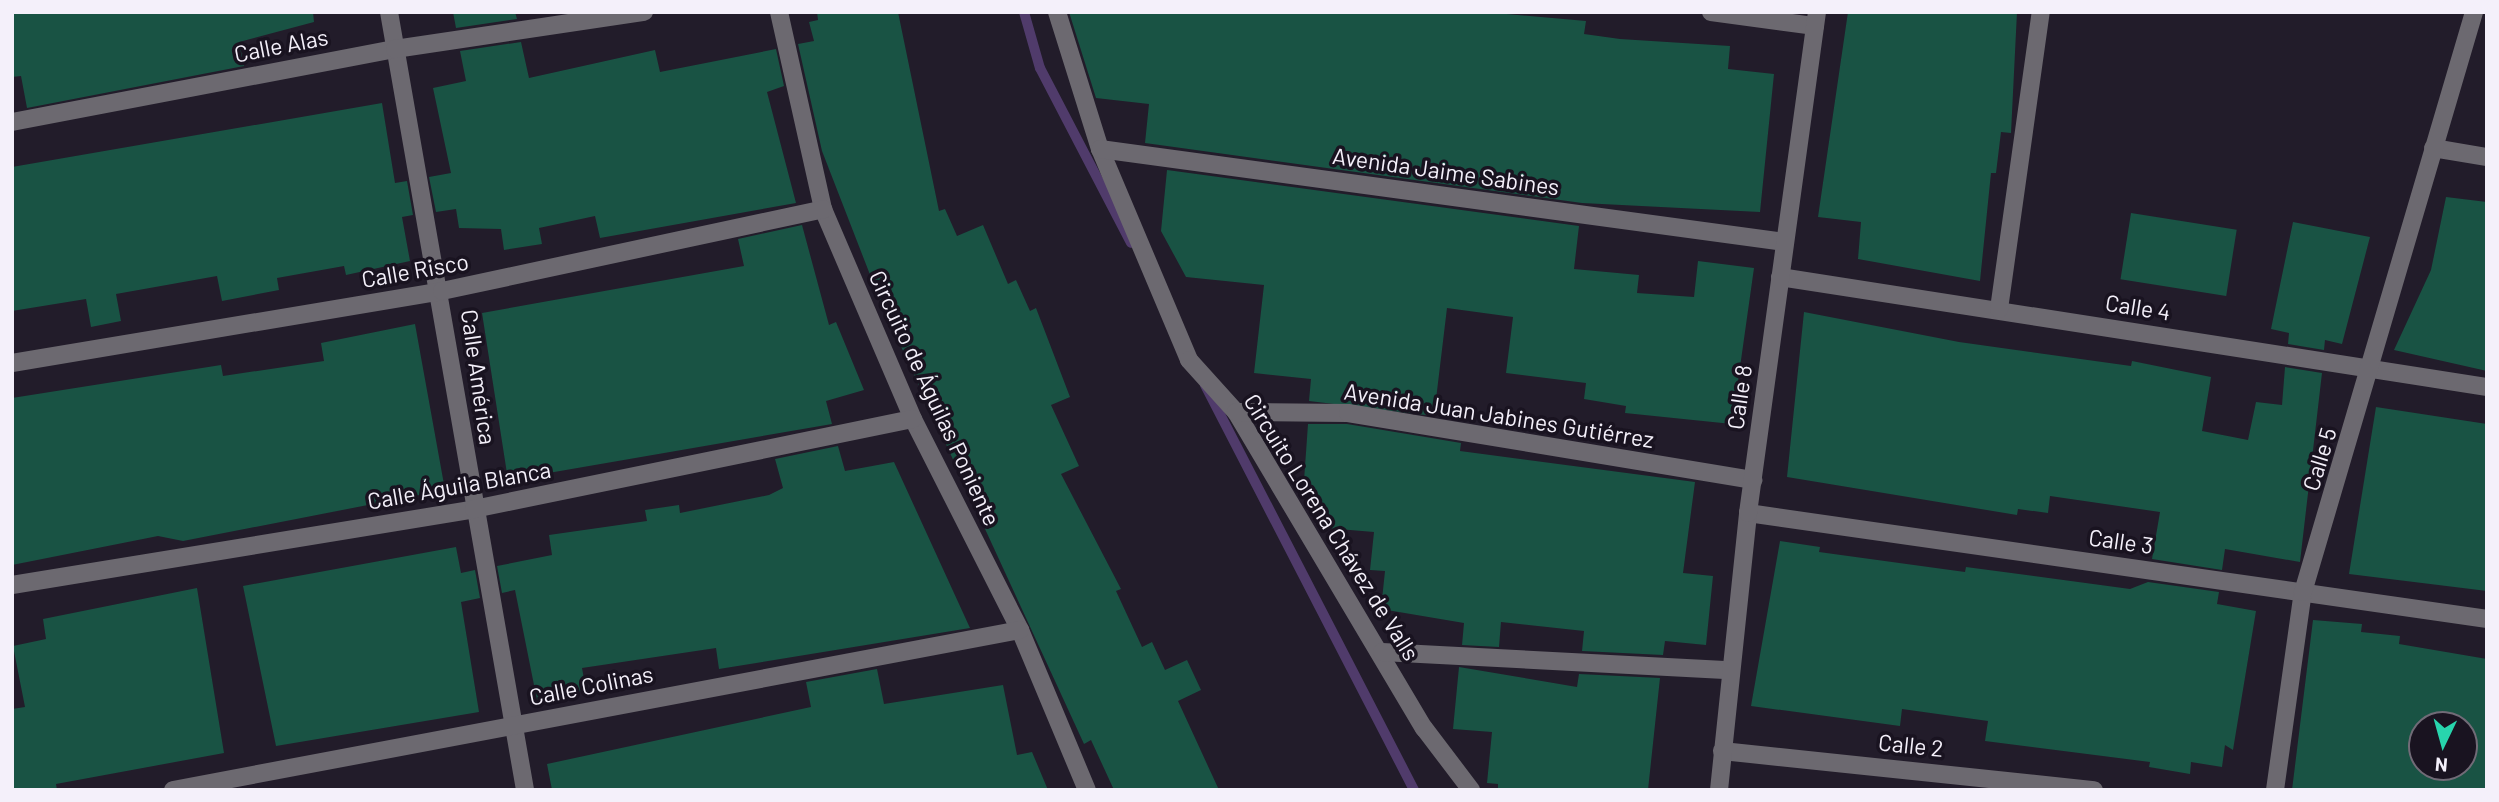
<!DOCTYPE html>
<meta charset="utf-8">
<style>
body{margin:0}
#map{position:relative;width:2499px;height:802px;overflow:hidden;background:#221c2a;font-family:Barlow,sans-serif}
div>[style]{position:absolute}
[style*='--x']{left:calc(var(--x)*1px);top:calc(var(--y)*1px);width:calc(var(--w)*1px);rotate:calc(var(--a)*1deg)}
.stream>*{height:10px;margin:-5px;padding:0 5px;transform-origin:5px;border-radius:5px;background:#503b6b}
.building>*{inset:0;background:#195344;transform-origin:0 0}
.street>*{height:18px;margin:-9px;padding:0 9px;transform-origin:9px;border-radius:9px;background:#6c6970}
span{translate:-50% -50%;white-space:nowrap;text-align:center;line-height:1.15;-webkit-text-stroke:7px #191320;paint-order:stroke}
.street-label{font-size:23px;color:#f4f0fa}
.frame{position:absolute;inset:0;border:14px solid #f4f0fa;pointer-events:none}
.north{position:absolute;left:2408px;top:711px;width:70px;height:70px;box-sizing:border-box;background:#191320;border:2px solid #716b77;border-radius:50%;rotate:185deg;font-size:19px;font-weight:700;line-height:28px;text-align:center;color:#f4f0fa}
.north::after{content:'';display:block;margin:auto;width:24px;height:32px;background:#28d5ad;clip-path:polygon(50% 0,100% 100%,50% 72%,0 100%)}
</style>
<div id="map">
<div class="stream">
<div style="--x:1024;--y:12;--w:58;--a:74.1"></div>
<div style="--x:1040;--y:68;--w:197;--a:62.5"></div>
<div style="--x:1205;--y:385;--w:456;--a:62.7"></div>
</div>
<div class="building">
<div style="clip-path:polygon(12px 12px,313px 12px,314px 22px,239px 42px,244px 66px,27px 108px,21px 76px,12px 77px)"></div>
<div style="clip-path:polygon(453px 12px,515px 12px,517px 19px,456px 28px)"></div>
<div style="clip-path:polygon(817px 12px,898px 12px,939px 211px,945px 209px,957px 236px,983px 225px,1008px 284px,1016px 280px,1030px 311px,1036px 308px,1070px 397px,1051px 405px,1079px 466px,1061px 474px,1121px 589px,1116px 591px,1142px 647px,1152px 642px,1165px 670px,1187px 660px,1201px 690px,1178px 701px,1219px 790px,1114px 790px,1091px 740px,1084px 744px,881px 303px,822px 151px,798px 44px,814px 41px,809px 22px,818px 20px)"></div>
<div style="clip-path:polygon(1069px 12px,1484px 12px,1586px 21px,1584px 34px,1620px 39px,1730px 46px,1728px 69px,1774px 74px,1760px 212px,1582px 203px,1145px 143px,1149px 104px,1096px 98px)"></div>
<div style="clip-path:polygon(1848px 12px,2017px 12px,2011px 133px,2001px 132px,1996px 173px,1991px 173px,1980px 281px,1858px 259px,1861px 222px,1818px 217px)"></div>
<div style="clip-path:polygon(521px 42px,529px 78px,655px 50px,660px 72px,776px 49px,784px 86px,767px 92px,796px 203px,600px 238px,595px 216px,539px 228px,542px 244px,504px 250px,501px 229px,459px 228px,456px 209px,436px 212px,429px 177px,451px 173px,433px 88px,466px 81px,460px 51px)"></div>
<div style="clip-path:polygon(382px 103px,395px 183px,407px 181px,413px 215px,402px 217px,410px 261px,346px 275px,344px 266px,277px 278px,279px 290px,222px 301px,217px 276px,116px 294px,121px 321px,91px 327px,86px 299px,12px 311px,12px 167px)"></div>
<div style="clip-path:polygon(1167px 170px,1579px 226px,1574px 269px,1639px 275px,1637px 293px,1694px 297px,1698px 261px,1754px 268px,1732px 424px,1625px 413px,1626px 406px,1584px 399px,1586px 383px,1506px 373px,1513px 317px,1447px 308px,1434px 416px,1309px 401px,1311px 379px,1254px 373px,1264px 285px,1186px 277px,1161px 231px)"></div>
<div style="clip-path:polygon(2446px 197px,2487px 202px,2487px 371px,2394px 350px,2431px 270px)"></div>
<div style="left:2131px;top:213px;width:107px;height:67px;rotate:9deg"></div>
<div style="clip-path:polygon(2293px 222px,2370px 237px,2342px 344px,2325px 340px,2324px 350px,2288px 344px,2289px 333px,2271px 329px)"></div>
<div style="clip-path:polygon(802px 225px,829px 325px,836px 322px,864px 390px,826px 401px,832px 424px,508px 480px,482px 313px,744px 266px,738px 239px)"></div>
<div style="clip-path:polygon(1804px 312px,1959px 342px,2131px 366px,2132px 361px,2211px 377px,2202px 431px,2248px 440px,2256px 402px,2282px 405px,2285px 367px,2322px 373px,2300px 562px,2225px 549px,2222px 570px,2152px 559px,2160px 512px,2050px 496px,2048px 513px,2018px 509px,2017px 515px,1787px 477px)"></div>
<div style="clip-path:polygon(415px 324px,445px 490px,183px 541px,158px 536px,12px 565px,12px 398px,221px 365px,223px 376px,324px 361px,321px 343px)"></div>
<div style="clip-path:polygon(2376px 407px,2487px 424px,2487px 591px,2349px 574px)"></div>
<div style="clip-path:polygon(1308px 424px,1347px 424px,1461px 443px,1460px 451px,1695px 482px,1683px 573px,1713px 576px,1706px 645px,1665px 641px,1663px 655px,1582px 651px,1584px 631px,1501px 622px,1499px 647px,1462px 645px,1464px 623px,1381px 609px,1385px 571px,1370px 570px,1374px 532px,1326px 528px,1303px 495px)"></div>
<div style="clip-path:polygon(838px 446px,845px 471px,894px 462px,970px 628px,719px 669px,716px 648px,582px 668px,586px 690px,537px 700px,515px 590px,502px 593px,497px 566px,552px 555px,549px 535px,647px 521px,645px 510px,679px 505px,680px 513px,769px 495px,783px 488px,775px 459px)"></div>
<div style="clip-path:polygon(1780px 541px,1820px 547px,1819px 552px,1965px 572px,1966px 567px,2130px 589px,2148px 582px,2219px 592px,2217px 604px,2256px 611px,2233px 750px,2225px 745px,2222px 767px,2191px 762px,2190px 774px,2149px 767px,2150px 762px,1985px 741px,1988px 721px,1902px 709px,1900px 726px,1751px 706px)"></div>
<div style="clip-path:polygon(456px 547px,461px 573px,475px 570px,480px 598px,461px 602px,479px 712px,276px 746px,243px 586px)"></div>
<div style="clip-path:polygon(197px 588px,224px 753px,56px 784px,57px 790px,12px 790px,12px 709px,25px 707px,13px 646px,46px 639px,43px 619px)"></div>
<div style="clip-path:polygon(evenodd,2313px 620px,2362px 624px,2361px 632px,2400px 636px,2399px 644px,2487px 659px,2487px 790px,2292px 790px,2313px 620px,2422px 725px,2464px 725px,2464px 767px,2422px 767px,2422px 725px)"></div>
<div style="clip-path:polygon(1459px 667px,1577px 687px,1579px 674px,1660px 678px,1648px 790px,1498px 790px,1498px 784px,1487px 783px,1492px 732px,1453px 729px)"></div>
<div style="clip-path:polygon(877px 669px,884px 704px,1003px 685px,1017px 755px,1032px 752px,1048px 790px,552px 790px,547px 764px,811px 707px,806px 682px)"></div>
</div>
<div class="street">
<div style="--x:389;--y:12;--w:790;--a:80.08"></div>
<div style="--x:779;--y:12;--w:202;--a:77.4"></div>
<div style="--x:823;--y:209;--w:228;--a:66.8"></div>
<div style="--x:913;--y:419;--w:237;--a:63.1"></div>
<div style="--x:1020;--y:630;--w:173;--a:67.3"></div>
<div style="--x:1057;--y:12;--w:144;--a:72.6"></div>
<div style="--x:1100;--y:149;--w:229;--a:67.1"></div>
<div style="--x:1189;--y:360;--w:70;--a:47.9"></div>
<div style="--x:1236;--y:412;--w:368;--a:59.3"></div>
<div style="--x:1424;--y:728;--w:78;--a:52.8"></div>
<div style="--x:1711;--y:12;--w:105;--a:7.7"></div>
<div style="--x:12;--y:122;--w:390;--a:-10.8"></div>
<div style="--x:395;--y:49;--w:252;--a:-8.5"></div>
<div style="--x:2433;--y:148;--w:55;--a:9.5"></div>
<div style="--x:1100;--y:149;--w:691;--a:7.73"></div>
<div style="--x:1780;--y:277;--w:716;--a:8.84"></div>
<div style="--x:1999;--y:309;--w:300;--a:-82"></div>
<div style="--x:12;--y:363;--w:436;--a:-9.5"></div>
<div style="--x:442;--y:291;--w:390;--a:-12.1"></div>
<div style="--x:1236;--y:412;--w:112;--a:0.5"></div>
<div style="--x:1348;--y:413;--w:411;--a:9.4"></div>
<div style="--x:1748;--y:513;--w:747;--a:8.16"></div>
<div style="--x:12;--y:585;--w:468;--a:-9.3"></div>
<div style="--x:474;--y:509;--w:448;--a:-11.6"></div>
<div style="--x:1382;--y:652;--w:348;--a:3"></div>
<div style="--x:1722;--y:751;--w:374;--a:6"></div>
<div style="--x:173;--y:790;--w:862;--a:-10.7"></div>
<div style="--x:1719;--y:790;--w:279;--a:-84"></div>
<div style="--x:1748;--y:513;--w:506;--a:-82.16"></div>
<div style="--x:2275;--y:790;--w:200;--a:-82"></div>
<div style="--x:2303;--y:592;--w:605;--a:-73.57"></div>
</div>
<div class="street-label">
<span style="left:281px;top:45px;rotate:-11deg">Calle Alas</span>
<span style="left:1446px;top:171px;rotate:8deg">Avenida Jaime Sabines</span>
<span style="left:415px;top:270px;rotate:-10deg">Calle Risco</span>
<span style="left:2138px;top:307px;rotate:9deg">Calle 4</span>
<span style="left:479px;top:377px;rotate:82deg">Calle América</span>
<span style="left:1739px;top:397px;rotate:-82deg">Calle 8</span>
<span style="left:935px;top:398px;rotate:65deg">Circuito de Águilas Poniente</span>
<span style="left:1499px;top:415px;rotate:9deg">Avenida Juan Jabines Gutiérrez</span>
<span style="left:2319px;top:459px;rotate:-73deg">Calle 5</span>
<span style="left:459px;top:485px;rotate:-10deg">Calle Águila Blanca</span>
<span style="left:1332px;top:527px;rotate:58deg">Circuito Lorena Chávez de Valls</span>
<span style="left:2121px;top:541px;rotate:8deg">Calle 3</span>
<span style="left:591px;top:685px;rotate:-11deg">Calle Colinas</span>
<span style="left:1911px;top:745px;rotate:6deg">Calle 2</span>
</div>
<div class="frame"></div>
<div class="north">N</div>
</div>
